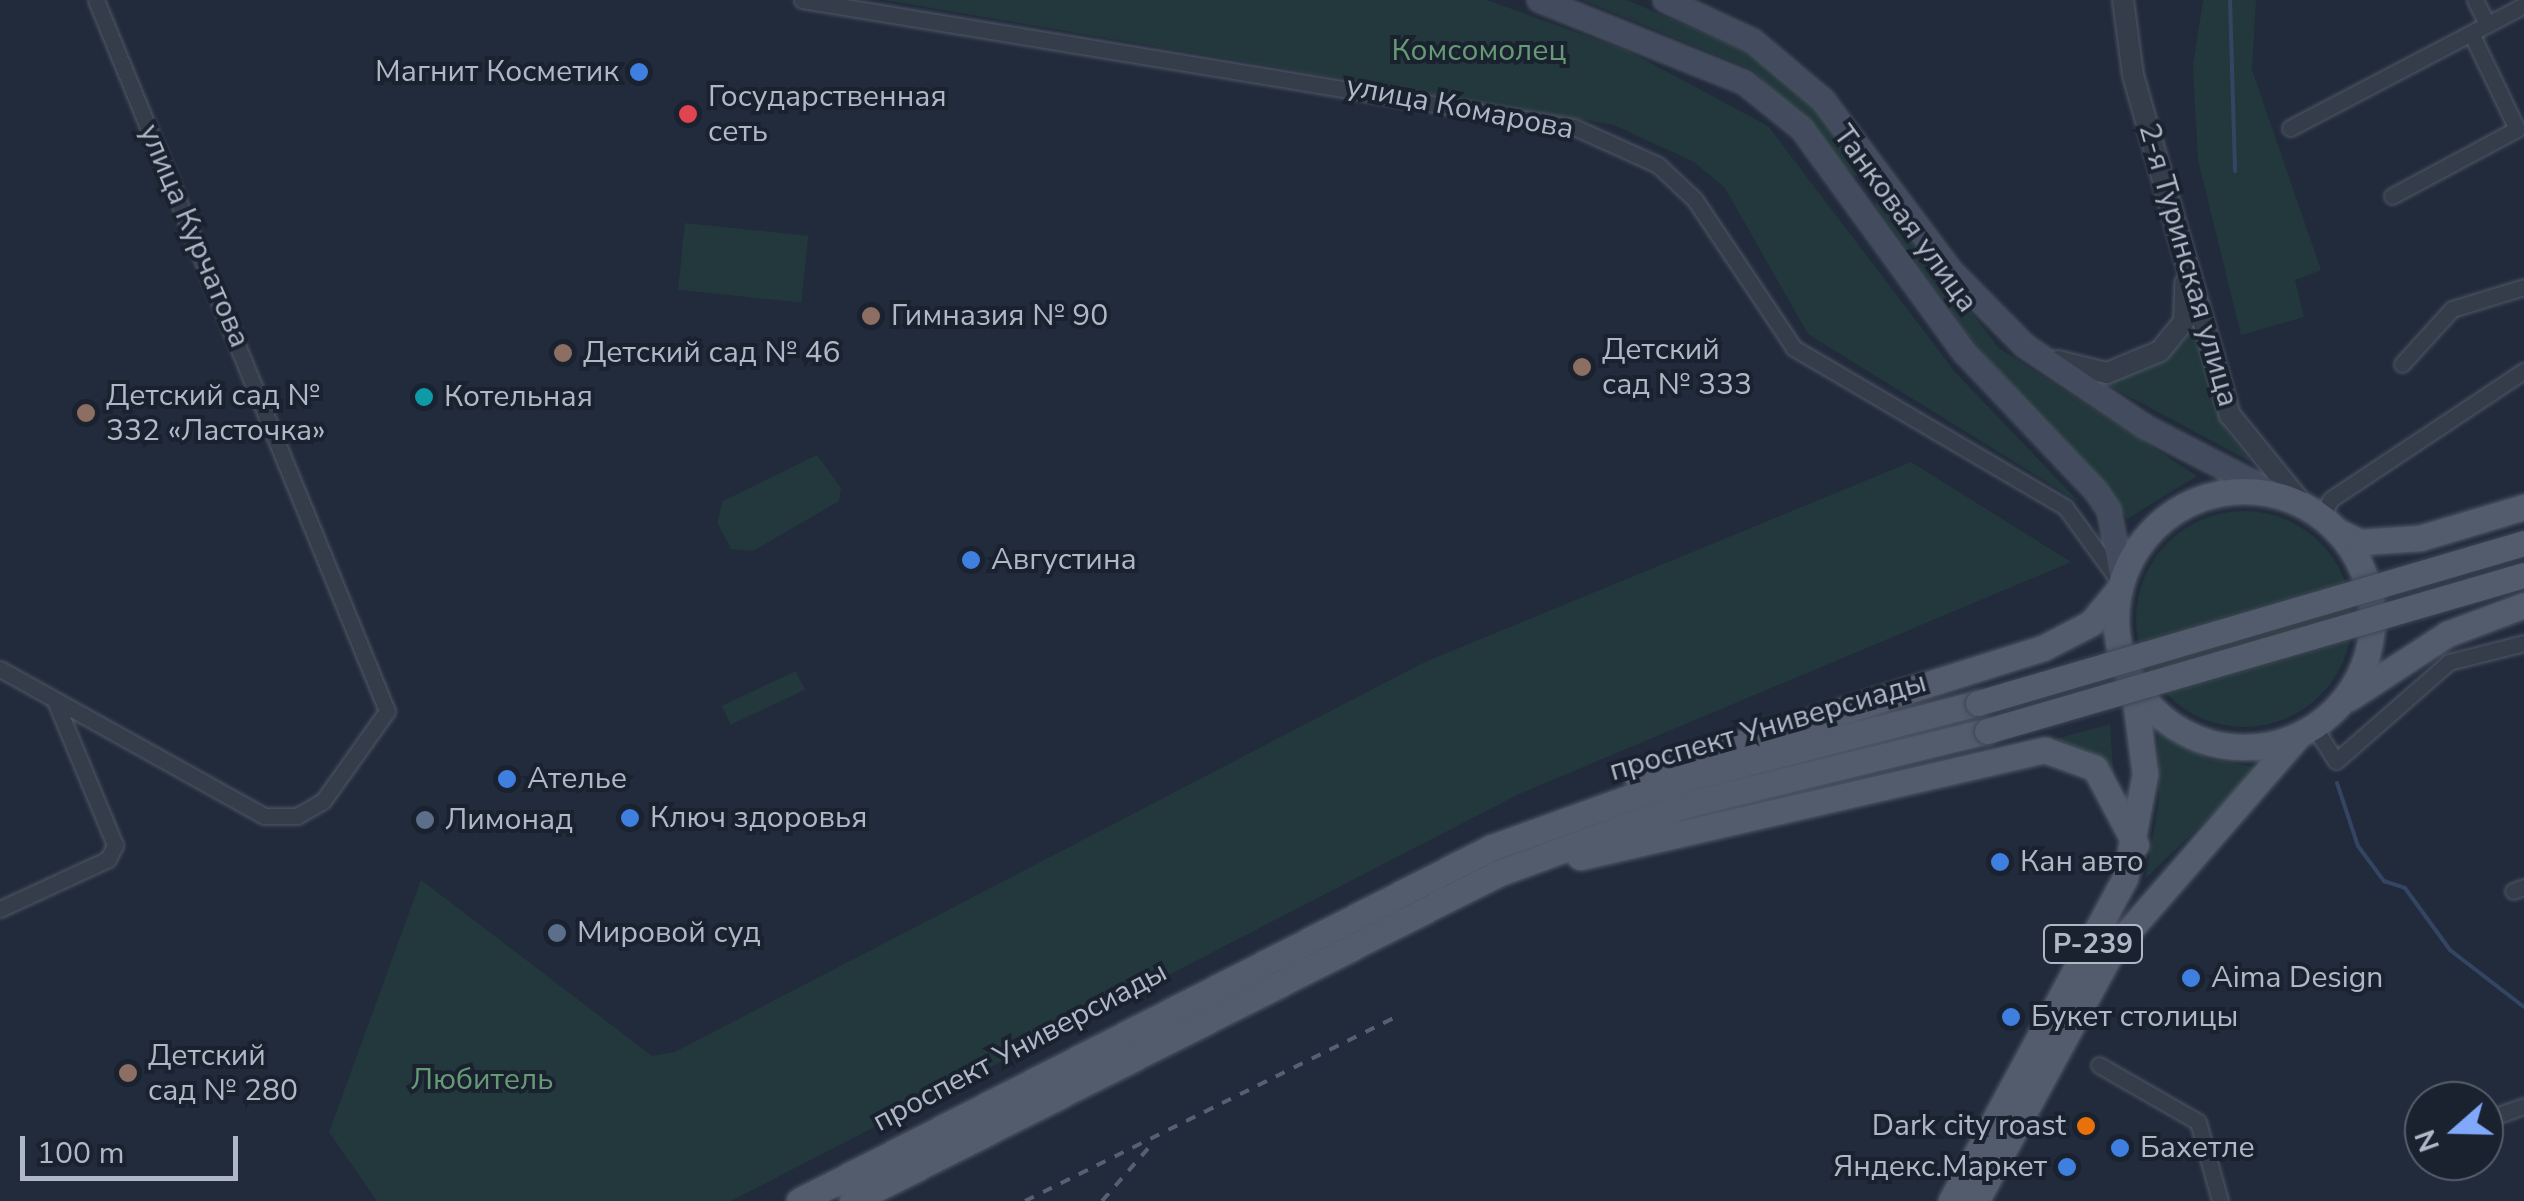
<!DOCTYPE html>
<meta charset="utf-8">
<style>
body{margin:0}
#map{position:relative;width:2524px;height:1201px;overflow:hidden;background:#212b3b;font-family:"Nunito Sans",sans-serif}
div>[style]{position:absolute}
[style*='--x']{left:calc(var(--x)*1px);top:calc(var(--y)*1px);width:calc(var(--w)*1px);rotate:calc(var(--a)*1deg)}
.green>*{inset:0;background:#23383c;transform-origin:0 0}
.round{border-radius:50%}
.stream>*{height:4px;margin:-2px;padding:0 2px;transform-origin:2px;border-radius:2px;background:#344563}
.roads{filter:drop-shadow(0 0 2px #505866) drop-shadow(0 0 2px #505866)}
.minor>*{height:15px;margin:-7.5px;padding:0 7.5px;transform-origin:7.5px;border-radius:7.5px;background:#353d4b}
.tertiary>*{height:20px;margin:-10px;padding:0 10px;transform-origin:10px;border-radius:10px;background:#353d4b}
.secondary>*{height:22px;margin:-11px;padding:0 11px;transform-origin:11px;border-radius:11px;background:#434b5f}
.primary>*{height:25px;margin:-12.5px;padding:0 12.5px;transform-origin:12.5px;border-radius:12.5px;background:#535c6c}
.primary>.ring{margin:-12.5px;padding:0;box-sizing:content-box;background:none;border:25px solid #535c6c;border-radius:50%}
.rail>*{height:4px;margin-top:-2px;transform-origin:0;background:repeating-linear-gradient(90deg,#566073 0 10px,transparent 0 20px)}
.bridges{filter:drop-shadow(0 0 2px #3e4654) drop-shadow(0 0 2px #3e4654)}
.primary-bridge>*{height:25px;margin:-12.5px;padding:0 12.5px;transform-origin:12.5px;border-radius:12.5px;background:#535c6c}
.dots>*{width:28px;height:28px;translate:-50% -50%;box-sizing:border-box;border:5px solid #1a2230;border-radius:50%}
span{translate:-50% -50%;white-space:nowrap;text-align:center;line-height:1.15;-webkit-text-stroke:8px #1a2230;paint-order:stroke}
.shield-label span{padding:2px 8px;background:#1a2230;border:2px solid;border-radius:8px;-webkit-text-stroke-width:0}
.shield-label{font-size:28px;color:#b0b8c7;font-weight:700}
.park-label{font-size:30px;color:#669a75}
.poi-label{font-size:30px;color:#b0b8c7}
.right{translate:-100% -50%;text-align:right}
.left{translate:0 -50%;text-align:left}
.street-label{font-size:30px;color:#b0b8c7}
.north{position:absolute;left:2404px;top:1081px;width:100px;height:100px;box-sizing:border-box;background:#1a2230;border:2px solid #565e6c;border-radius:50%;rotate:250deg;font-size:28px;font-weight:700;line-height:40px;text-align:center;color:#b0b8c7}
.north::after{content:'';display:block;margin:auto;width:35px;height:45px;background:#80a9fc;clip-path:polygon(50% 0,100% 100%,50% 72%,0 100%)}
.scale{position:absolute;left:20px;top:1136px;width:218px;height:45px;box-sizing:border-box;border:5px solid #b0b8c7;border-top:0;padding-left:12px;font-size:30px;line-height:35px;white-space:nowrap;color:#b0b8c7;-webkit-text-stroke:8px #1a2230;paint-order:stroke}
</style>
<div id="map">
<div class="green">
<div style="clip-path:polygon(885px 0,1487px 0,1628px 51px,1768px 126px,1955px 372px,2079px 502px,1808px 334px,1725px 188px,1694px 162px,1614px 125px)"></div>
<div style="clip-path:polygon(1583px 0,1627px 0,1761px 58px,1826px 118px,1866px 175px,1853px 176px,1753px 70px)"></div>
<div style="clip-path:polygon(2203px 0,2256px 0,2252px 70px,2321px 270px,2295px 280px,2304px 317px,2241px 335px,2198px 160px,2193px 66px)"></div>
<div style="clip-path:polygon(1879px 194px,1999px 348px,2197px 476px,2127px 519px,1969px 336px,1875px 205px)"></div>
<div style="left:685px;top:223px;width:124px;height:67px;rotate:6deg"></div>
<div style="clip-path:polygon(2196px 326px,2225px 429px,2251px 462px,2102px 382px,2162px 361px)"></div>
<div style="clip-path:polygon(817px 455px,841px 488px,839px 501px,753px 551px,731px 549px,717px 522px,723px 501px)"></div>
<div style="clip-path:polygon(1911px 462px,2071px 562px,1519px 794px,731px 1201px,377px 1201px,329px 1132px,421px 880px,652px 1056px,675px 1052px,1425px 662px)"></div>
<div class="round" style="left:2136px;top:511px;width:216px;height:216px"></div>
<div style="left:796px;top:671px;width:21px;height:82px;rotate:65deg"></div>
<div style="clip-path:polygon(2110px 724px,2114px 781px,2087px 751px,2056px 739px)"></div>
<div style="clip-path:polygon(2158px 727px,2208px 759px,2260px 768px,2146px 878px,2159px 800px)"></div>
</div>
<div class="stream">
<div style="--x:2230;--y:0;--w:171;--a:88.3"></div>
<div style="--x:2337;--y:783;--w:66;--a:71.6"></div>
<div style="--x:2358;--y:846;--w:44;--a:53.4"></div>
<div style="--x:2384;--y:881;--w:22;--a:18"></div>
<div style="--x:2405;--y:888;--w:77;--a:54"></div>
<div style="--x:2450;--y:950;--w:93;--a:37.6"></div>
</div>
<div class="roads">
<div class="minor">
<div style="--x:802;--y:0;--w:782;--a:9.34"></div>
<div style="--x:1574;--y:127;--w:92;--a:24.3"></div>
<div style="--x:1658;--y:165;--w:51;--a:43.4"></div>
<div style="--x:1695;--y:200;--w:178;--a:56.2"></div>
<div style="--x:1794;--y:348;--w:314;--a:30.4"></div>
<div style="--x:2065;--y:507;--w:92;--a:53.9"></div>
<div style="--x:2475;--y:0;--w:27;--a:63"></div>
<div style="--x:2290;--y:128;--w:264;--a:-27.7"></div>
<div style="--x:2392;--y:196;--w:142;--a:-28.2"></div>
<div style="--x:2517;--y:129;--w:106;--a:-115.6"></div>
<div style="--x:2402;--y:364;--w:74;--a:-47.7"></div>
<div style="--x:2452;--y:309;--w:75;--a:-17"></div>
<div style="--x:2321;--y:517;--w:21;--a:-61"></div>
<div style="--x:2331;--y:499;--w:232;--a:-33.6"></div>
<div style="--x:0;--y:669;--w:302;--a:29.1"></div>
<div style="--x:264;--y:816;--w:33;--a:0"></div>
<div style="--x:297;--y:816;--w:30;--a:-30"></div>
<div style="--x:323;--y:801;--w:110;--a:-54.6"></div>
<div style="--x:387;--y:711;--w:768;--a:-112.26"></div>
<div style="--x:2314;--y:727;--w:40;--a:57.1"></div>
<div style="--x:2336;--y:761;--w:150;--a:-41.2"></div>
<div style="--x:2449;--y:662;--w:77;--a:-14.2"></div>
<div style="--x:2513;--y:891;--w:12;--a:-20"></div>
<div style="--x:0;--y:909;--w:119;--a:-24.8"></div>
<div style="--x:108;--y:859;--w:16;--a:-63"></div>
<div style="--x:115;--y:845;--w:156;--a:-112.6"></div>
<div style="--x:2099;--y:1065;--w:114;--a:29.9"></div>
<div style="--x:2198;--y:1122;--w:82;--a:74.4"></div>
<div style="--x:2484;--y:1120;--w:42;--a:-19.3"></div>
</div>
<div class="tertiary">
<div style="--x:2123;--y:0;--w:76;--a:82.4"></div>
<div style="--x:2133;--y:75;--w:354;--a:74.1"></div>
<div style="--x:2230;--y:415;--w:117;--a:50.9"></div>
<div style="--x:2058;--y:361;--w:50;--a:13.8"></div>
<div style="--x:2107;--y:373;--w:57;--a:-22.5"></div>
<div style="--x:2160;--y:351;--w:38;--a:-51"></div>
<div style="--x:2184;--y:321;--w:38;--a:-88"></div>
</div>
<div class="secondary">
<div style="--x:1539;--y:0;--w:222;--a:21.9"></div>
<div style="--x:1745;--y:83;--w:73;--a:38.9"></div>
<div style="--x:1802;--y:129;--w:277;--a:54"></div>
<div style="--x:1965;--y:353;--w:190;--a:46.5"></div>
<div style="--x:2096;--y:491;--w:23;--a:56"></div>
<div style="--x:2109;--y:510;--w:70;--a:79.3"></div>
<div style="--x:1665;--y:0;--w:97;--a:25"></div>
<div style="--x:1753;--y:41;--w:92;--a:40.1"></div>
<div style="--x:1823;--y:100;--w:214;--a:53.2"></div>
<div style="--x:1951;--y:271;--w:105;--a:45.4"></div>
<div style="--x:2025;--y:346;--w:145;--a:34"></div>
<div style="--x:2145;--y:427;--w:148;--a:27.3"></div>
</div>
<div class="primary">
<div class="ring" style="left:2116px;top:491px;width:231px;height:231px"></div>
<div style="--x:2337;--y:531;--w:25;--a:26"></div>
<div style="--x:2360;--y:542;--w:60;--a:-3.8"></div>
<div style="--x:2420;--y:538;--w:109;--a:-16.6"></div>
<div style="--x:2349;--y:698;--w:117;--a:-33.1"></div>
<div style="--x:2447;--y:634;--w:82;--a:-20.6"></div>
<div style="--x:1637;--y:776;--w:426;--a:-17.5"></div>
<div style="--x:2043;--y:648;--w:54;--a:-27.5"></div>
<div style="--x:2091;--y:623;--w:45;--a:-50.4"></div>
<div style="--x:1580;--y:857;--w:477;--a:-13"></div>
<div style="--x:2045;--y:750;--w:53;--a:19.8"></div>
<div style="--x:2095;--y:768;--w:87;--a:62"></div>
<div style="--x:799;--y:1201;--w:776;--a:-27.06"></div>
<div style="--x:1490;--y:848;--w:194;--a:-19.9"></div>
<div style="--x:1672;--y:782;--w:316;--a:-14.5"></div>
<div style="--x:852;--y:1201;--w:723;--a:-26.88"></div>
<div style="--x:1497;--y:874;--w:196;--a:-20.3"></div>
<div style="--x:1681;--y:806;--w:315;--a:-13.8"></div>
<div style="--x:1951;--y:1201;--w:367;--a:-61.7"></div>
<div style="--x:2125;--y:878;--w:106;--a:-79.1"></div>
<div style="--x:2145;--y:774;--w:84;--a:-97.5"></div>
<div style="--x:1976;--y:1201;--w:287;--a:-61.5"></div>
<div style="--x:2113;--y:949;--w:282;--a:-49"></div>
</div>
</div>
<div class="rail">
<div style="--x:1025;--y:1201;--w:415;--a:-26.4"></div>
<div style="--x:1102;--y:1201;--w:74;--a:-48.8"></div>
</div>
<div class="bridges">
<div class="primary-bridge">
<div style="--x:1978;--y:703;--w:569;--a:-16.33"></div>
<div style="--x:1987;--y:731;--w:559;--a:-16.2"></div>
</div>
</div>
<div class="dots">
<div style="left:639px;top:72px;background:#3f7fe0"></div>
<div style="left:688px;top:114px;background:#e0444e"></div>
<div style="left:871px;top:316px;background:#8d6e63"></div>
<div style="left:563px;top:353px;background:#8d6e63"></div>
<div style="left:1582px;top:367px;background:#8d6e63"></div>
<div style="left:424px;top:397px;background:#0f9aa8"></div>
<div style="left:86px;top:413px;background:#8d6e63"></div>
<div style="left:971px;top:560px;background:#3f7fe0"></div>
<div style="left:507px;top:779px;background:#3f7fe0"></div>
<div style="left:630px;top:818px;background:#3f7fe0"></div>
<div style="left:425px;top:820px;background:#5c6f8a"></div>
<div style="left:2000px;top:862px;background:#3f7fe0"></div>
<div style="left:557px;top:933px;background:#5c6f8a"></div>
<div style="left:2191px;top:978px;background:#3f7fe0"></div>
<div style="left:2011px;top:1017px;background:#3f7fe0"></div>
<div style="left:128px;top:1073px;background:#8d6e63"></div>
<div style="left:2086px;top:1126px;background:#e8710a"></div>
<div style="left:2120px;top:1148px;background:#3f7fe0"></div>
<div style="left:2067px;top:1167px;background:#3f7fe0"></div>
</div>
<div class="shield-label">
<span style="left:2093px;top:944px">Р-239</span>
</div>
<div class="park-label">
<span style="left:1479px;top:51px">Комсомолец</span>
<span style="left:482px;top:1080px">Любитель</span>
</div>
<div class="poi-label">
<span class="right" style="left:619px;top:72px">Магнит Косметик</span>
<span class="left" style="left:708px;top:114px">Государственная<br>сеть</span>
<span class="left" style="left:891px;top:316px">Гимназия № 90</span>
<span class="left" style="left:1602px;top:367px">Детский<br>сад № 333</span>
<span class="left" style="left:583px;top:353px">Детский сад № 46</span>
<span class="left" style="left:106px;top:413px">Детский сад №<br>332 «Ласточка»</span>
<span class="left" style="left:444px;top:397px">Котельная</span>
<span class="left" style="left:991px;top:560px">Августина</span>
<span class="left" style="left:527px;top:779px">Ателье</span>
<span class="left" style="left:650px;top:818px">Ключ здоровья</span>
<span class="left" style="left:445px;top:820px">Лимонад</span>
<span class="left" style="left:2020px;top:862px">Кан авто</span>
<span class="left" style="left:577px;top:933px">Мировой суд</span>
<span class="left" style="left:2211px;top:978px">Aima Design</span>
<span class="left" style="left:2031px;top:1017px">Букет столицы</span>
<span class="left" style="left:148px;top:1073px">Детский<br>сад № 280</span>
<span class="right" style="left:2066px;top:1126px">Dark city roast</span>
<span class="left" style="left:2140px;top:1148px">Бахетле</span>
<span class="right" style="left:2047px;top:1167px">Яндекс.Маркет</span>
</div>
<div class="street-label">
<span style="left:1460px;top:108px;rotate:11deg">улица Комарова</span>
<span style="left:1905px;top:219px;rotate:54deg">Танковая улица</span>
<span style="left:194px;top:236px;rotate:67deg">улица Курчатова</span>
<span style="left:2188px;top:265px;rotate:74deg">2-я Туринская улица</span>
<span style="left:1768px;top:727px;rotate:-16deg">проспект Универсиады</span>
<span style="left:1020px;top:1047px;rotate:-28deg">проспект Универсиады</span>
</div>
<div class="north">N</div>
<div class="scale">100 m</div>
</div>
